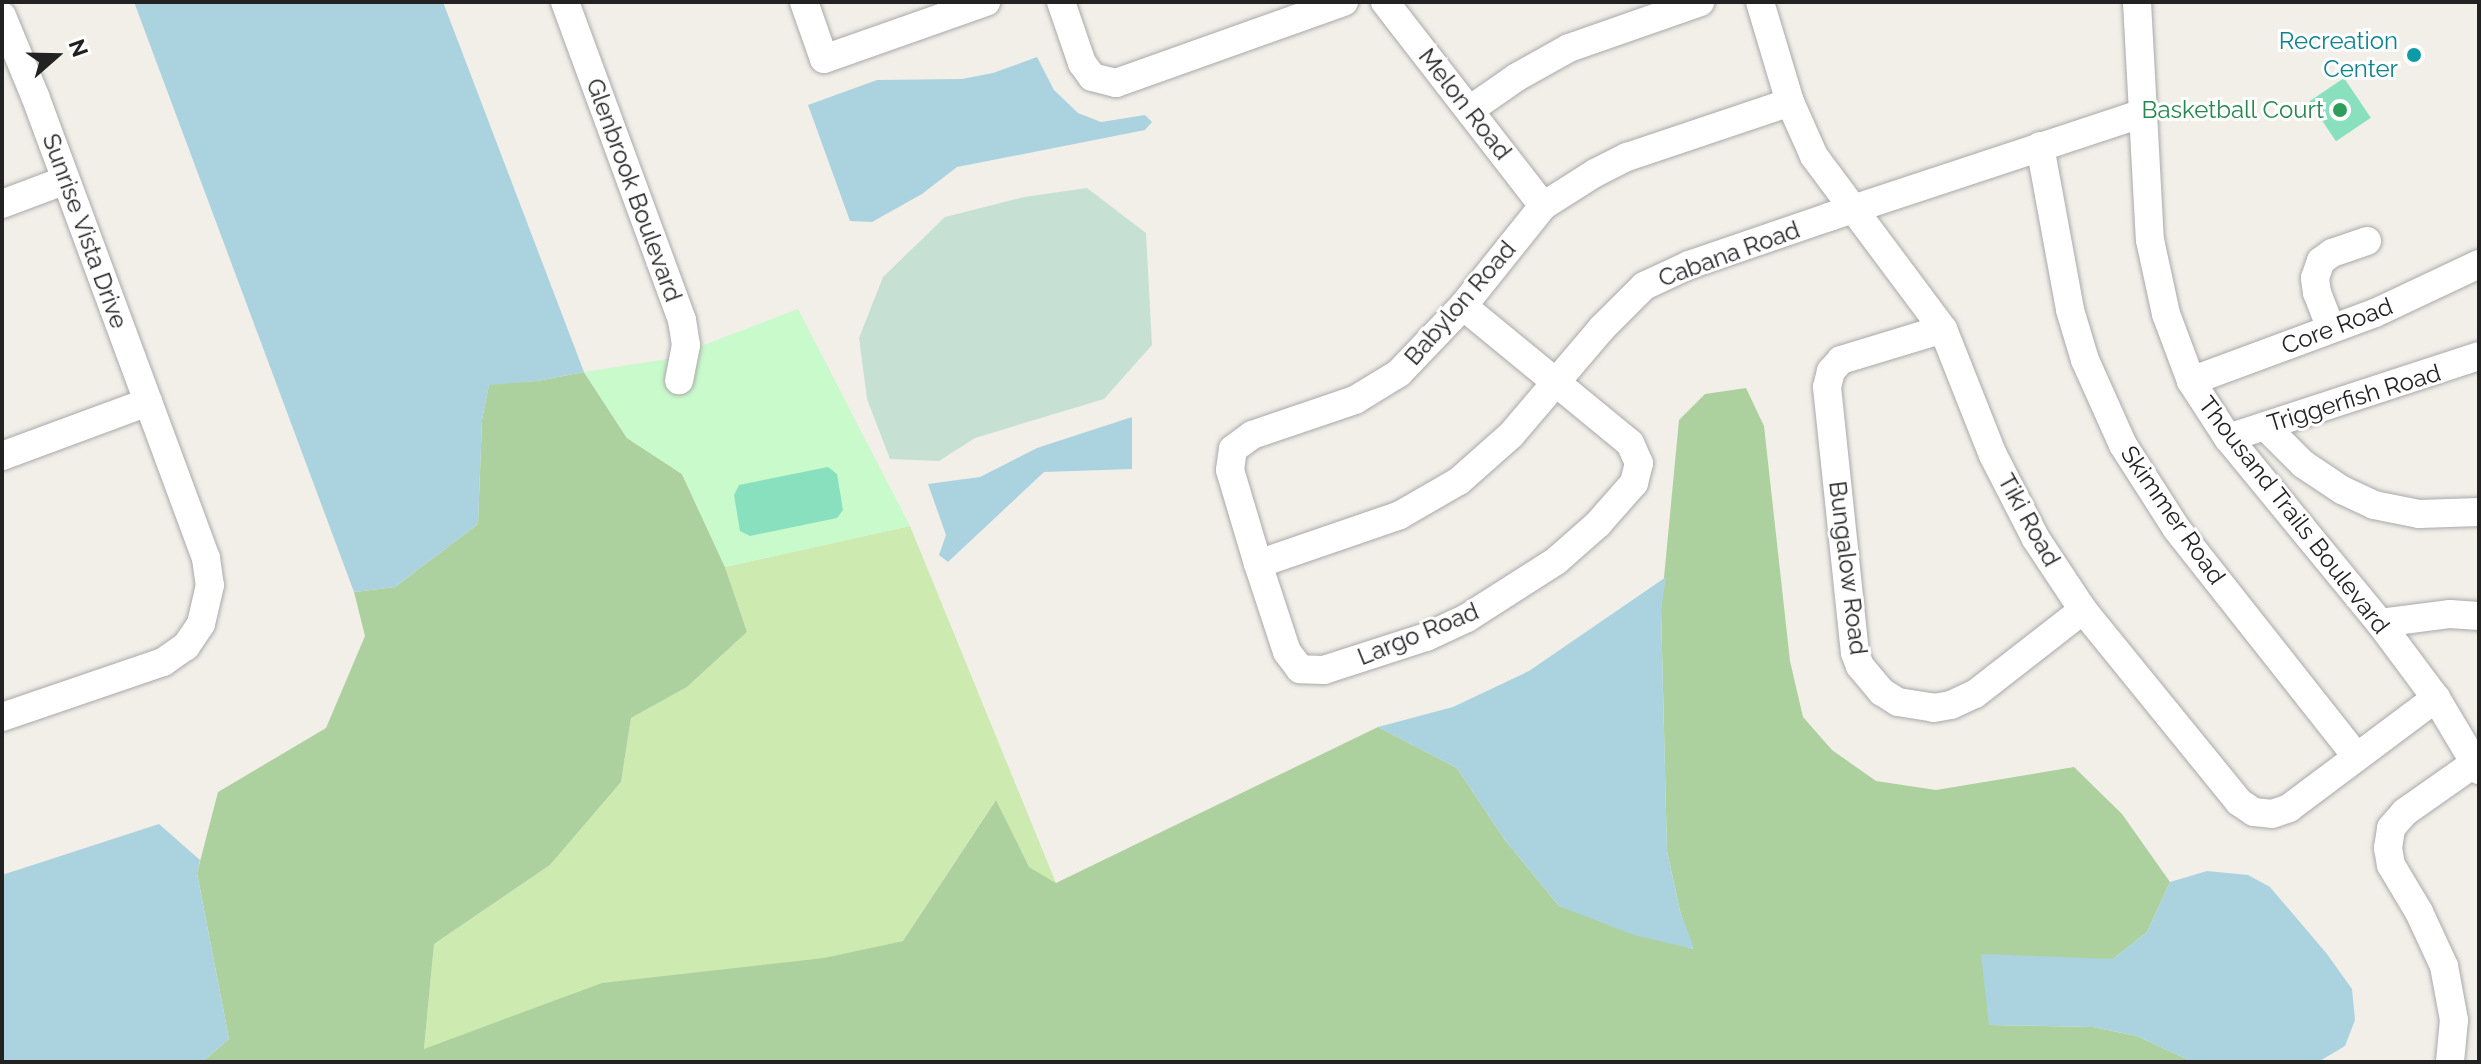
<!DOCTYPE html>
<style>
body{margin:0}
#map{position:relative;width:2481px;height:1064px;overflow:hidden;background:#f2efe9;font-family:Raleway,sans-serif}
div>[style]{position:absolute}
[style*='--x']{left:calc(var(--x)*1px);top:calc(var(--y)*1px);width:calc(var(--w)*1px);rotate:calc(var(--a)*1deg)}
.grass>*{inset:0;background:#cdebb0}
.forest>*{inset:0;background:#add19e}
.wetland>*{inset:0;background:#c6e0d4}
.park>*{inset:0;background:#c8facc}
.pitch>*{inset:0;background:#88e0be;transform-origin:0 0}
.water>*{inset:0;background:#aad3df}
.roads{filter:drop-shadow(0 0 2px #a9a9a9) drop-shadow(0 0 2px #a9a9a9)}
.minor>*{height:28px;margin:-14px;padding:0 14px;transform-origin:14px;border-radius:14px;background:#fff}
.dots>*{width:22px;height:22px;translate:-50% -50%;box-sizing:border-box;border:4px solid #fff;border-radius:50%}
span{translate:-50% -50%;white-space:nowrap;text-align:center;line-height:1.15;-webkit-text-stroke:6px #fff;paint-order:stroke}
.culture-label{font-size:24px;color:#0d838f}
.right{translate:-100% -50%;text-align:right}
.street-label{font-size:24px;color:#222}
.leisure-label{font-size:24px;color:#27864d}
.frame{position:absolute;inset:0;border:4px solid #222;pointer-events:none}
.north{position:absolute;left:16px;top:16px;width:80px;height:80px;-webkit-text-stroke:6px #fff;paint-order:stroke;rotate:70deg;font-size:22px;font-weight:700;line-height:32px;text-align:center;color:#222}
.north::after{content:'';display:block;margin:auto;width:28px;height:36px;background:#222;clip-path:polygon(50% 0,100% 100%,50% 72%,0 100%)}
</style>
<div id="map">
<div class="grass">
<div style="clip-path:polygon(910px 526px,1056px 883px,1029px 867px,995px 801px,903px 941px,424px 1049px,434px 944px,550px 865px,621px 782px,631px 718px,687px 687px,747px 632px,725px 567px)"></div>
</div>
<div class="forest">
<div style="clip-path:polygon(584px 372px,627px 438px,682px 474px,725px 567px,747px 632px,687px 687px,631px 718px,621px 782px,550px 865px,434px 944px,424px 1049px,602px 983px,824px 958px,903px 941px,996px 800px,1029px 867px,1056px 883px,1378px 727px,1457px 768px,1505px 840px,1559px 906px,1693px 949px,1680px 911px,1667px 851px,1661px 609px,1679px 420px,1705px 394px,1746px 388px,1764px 426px,1790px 661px,1803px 717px,1832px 750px,1876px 781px,1936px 790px,2074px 767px,2122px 814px,2170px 882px,2147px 932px,2113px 959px,2056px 960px,1989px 1025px,2093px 1027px,2137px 1036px,2193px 1062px,202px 1062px,229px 1039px,197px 873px,218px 792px,326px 728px,365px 636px,354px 592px,395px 587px,478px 524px,482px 420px,489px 384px,537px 381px)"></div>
</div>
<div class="wetland">
<div style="clip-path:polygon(1087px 188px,1146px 233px,1152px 345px,1104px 399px,975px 438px,939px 461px,890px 459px,867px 399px,859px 338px,883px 277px,945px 217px,1024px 197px)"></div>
</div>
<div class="park">
<div style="clip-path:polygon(798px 309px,910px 526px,725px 567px,682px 474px,627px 438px,584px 372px,667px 359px)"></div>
</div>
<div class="pitch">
<div style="left:2344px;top:78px;width:48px;height:42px;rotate:56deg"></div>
<div style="clip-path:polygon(828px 467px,837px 474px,843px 510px,837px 518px,750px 536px,740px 531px,734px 495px,739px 485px)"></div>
</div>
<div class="water">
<div style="clip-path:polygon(134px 2px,443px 2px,584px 372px,537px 381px,489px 385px,482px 420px,478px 524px,395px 587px,354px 592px)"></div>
<div style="clip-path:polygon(1037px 57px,1054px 90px,1078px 113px,1101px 122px,1145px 115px,1152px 122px,1145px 130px,957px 167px,922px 194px,872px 222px,850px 221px,808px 105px,877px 80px,962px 79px,993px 73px)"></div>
<div style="clip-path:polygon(1132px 417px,1132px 469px,1044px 472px,948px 562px,939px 555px,946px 535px,928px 484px,980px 477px,1037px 448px)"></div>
<div style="clip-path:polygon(1666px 577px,1661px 609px,1667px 851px,1680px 911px,1694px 949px,1634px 935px,1559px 906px,1505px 840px,1457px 768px,1378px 727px,1453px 707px,1529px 671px)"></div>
<div style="clip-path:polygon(159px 824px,200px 860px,197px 873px,229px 1039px,202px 1062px,2px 1062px,2px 875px)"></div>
<div style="clip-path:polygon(2207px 871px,2248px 875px,2270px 887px,2327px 954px,2352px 989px,2355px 1020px,2345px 1046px,2318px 1062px,2193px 1062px,2137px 1036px,2093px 1027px,1989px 1025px,1981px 954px,2113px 959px,2147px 932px,2170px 882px)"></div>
</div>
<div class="roads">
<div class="minor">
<div style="--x:565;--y:2;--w:339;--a:69.8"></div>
<div style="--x:682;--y:320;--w:25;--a:81"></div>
<div style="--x:686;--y:345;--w:36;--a:101"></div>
<div style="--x:804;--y:2;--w:60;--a:70.7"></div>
<div style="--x:824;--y:59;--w:172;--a:-19.4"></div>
<div style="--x:1061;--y:2;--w:65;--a:71"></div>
<div style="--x:1082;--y:63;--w:17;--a:54"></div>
<div style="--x:1092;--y:77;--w:25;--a:14"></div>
<div style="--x:1116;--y:83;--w:242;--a:-19.6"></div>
<div style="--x:1385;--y:2;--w:258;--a:52.2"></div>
<div style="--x:1760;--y:2;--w:104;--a:73.3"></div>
<div style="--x:1790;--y:102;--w:59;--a:66"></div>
<div style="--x:1814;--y:156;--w:216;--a:53.3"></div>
<div style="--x:1943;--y:329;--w:136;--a:68.4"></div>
<div style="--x:1993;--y:455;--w:94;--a:62.9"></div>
<div style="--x:2036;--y:539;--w:85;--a:56.5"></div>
<div style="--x:2083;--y:610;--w:247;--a:50.9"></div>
<div style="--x:2239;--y:802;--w:18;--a:34"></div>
<div style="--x:2254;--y:812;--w:18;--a:6"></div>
<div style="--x:2272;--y:814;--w:18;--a:-19"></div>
<div style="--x:2289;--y:808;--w:184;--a:-36.8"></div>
<div style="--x:2137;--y:2;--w:238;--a:86.9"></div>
<div style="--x:2150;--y:240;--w:76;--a:77.8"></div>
<div style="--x:2166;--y:314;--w:72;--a:69.5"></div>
<div style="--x:2191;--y:381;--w:68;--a:57"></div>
<div style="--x:2228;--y:438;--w:239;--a:50.6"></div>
<div style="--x:2380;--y:623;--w:94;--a:53.3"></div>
<div style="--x:2436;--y:698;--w:84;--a:59.2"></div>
<div style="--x:2;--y:16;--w:87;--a:67.6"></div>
<div style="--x:35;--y:96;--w:493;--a:69.7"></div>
<div style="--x:206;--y:558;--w:27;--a:82"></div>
<div style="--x:210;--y:585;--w:40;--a:103"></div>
<div style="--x:201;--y:624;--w:27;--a:124"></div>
<div style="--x:186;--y:646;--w:28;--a:145"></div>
<div style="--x:163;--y:662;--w:170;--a:161.1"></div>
<div style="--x:1471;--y:109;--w:56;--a:-34.8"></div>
<div style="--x:1517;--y:77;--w:60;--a:-29.1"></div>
<div style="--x:1569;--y:48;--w:139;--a:-19.3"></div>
<div style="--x:2040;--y:146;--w:167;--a:79.6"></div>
<div style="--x:2070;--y:310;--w:52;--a:73.3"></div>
<div style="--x:2085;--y:360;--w:93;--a:65.9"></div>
<div style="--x:2123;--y:445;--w:98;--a:57.4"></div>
<div style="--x:2176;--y:528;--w:290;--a:51.7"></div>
<div style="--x:2;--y:204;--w:68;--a:-20.6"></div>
<div style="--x:1463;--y:306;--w:216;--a:39.4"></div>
<div style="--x:1630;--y:443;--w:22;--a:66"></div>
<div style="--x:1639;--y:463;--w:21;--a:104"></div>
<div style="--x:1634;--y:483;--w:55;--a:131.3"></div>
<div style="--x:1598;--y:524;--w:56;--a:138.6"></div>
<div style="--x:1556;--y:561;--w:106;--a:147.4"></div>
<div style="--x:1467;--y:618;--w:45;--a:155.1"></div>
<div style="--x:1426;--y:637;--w:107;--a:162.1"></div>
<div style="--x:1324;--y:670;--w:24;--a:-178"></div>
<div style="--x:1300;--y:669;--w:21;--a:-127"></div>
<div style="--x:1287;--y:652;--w:93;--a:-108.2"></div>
<div style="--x:1258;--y:564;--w:98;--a:-106.6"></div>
<div style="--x:1230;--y:470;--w:21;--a:-82"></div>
<div style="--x:1233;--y:449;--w:24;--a:-36"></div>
<div style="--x:1252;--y:435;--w:109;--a:-18.8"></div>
<div style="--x:1355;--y:400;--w:52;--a:-31.5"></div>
<div style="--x:1399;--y:373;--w:93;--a:-46.3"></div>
<div style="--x:1463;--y:306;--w:128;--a:-51.3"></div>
<div style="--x:1543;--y:206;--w:62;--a:-32.4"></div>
<div style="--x:1595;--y:173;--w:36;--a:-27"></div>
<div style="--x:1627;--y:157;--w:172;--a:-18.6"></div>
<div style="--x:1943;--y:329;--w:107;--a:163.1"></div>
<div style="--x:1841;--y:360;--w:15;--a:132"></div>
<div style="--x:1831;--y:371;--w:16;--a:104"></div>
<div style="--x:1827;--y:387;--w:267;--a:84"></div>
<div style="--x:1855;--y:653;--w:14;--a:69"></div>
<div style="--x:1860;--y:666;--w:34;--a:50"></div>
<div style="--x:1882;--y:692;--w:19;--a:32"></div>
<div style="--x:1898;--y:702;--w:36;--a:9"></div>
<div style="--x:1934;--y:708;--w:17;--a:-10"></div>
<div style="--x:1951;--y:705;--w:26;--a:-25"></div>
<div style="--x:1975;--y:694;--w:137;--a:-37.9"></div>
<div style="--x:2331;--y:329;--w:39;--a:-111"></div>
<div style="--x:2317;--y:293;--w:15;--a:-98"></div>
<div style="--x:2315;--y:278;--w:18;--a:-71"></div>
<div style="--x:2321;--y:261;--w:14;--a:-36"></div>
<div style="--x:2332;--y:253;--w:37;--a:-19"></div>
<div style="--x:2191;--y:381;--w:196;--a:-20.3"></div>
<div style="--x:2375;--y:313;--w:115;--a:-25.2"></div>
<div style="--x:2265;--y:426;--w:54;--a:45"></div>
<div style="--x:2303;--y:464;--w:47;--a:33.7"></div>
<div style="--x:2342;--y:490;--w:35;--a:25"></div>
<div style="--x:2374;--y:505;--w:46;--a:11.3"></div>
<div style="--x:2419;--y:514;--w:60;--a:-1.9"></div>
<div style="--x:2228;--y:438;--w:264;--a:-18.1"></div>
<div style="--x:2;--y:456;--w:156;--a:-20.3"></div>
<div style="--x:1258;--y:564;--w:150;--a:-19"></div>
<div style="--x:1400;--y:515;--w:68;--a:-30"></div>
<div style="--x:1459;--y:481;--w:69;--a:-41.5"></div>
<div style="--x:1511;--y:435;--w:140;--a:-49.6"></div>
<div style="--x:1602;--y:328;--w:59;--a:-45"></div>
<div style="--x:1644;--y:286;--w:50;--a:-25"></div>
<div style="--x:1689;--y:265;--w:148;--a:-18.9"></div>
<div style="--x:1829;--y:217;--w:328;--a:-18.3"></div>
<div style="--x:2380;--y:623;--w:71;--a:-7.3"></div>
<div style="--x:2450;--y:614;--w:29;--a:4"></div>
<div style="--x:2450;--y:1062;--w:42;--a:-84.6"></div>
<div style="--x:2454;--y:1020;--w:55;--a:-100.5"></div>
<div style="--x:2444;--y:966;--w:60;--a:-114.8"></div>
<div style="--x:2419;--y:912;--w:55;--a:-120.8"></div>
<div style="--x:2391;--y:865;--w:17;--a:-100"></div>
<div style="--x:2388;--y:848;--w:20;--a:-81"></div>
<div style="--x:2391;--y:828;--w:21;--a:-49"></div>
<div style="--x:2405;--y:812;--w:90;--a:-35.1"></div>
</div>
</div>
<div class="dots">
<div style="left:2414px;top:55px;background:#0f9aa8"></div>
<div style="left:2340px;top:110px;background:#2e9e5b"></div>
</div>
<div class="culture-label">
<span class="right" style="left:2398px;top:55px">Recreation<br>Center</span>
</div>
<div class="street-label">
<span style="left:1465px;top:104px;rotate:52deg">Melon Road</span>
<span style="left:634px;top:190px;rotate:70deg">Glenbrook Boulevard</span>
<span style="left:85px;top:231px;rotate:70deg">Sunrise Vista Drive</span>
<span style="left:1729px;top:254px;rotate:-20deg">Cabana Road</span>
<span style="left:1460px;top:303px;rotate:-49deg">Babylon Road</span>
<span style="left:2337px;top:326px;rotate:-21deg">Core Road</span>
<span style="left:2354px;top:398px;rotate:-17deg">Triggerfish Road</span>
<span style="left:2173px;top:515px;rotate:55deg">Skimmer Road</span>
<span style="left:2294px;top:515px;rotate:52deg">Thousand Trails Boulevard</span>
<span style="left:2029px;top:520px;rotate:61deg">Tiki Road</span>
<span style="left:1848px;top:568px;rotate:83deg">Bungalow Road</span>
<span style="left:1418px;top:634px;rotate:-22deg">Largo Road</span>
</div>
<div class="leisure-label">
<span class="right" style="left:2324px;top:110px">Basketball Court</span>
</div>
<div class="frame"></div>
<div class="north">N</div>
</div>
